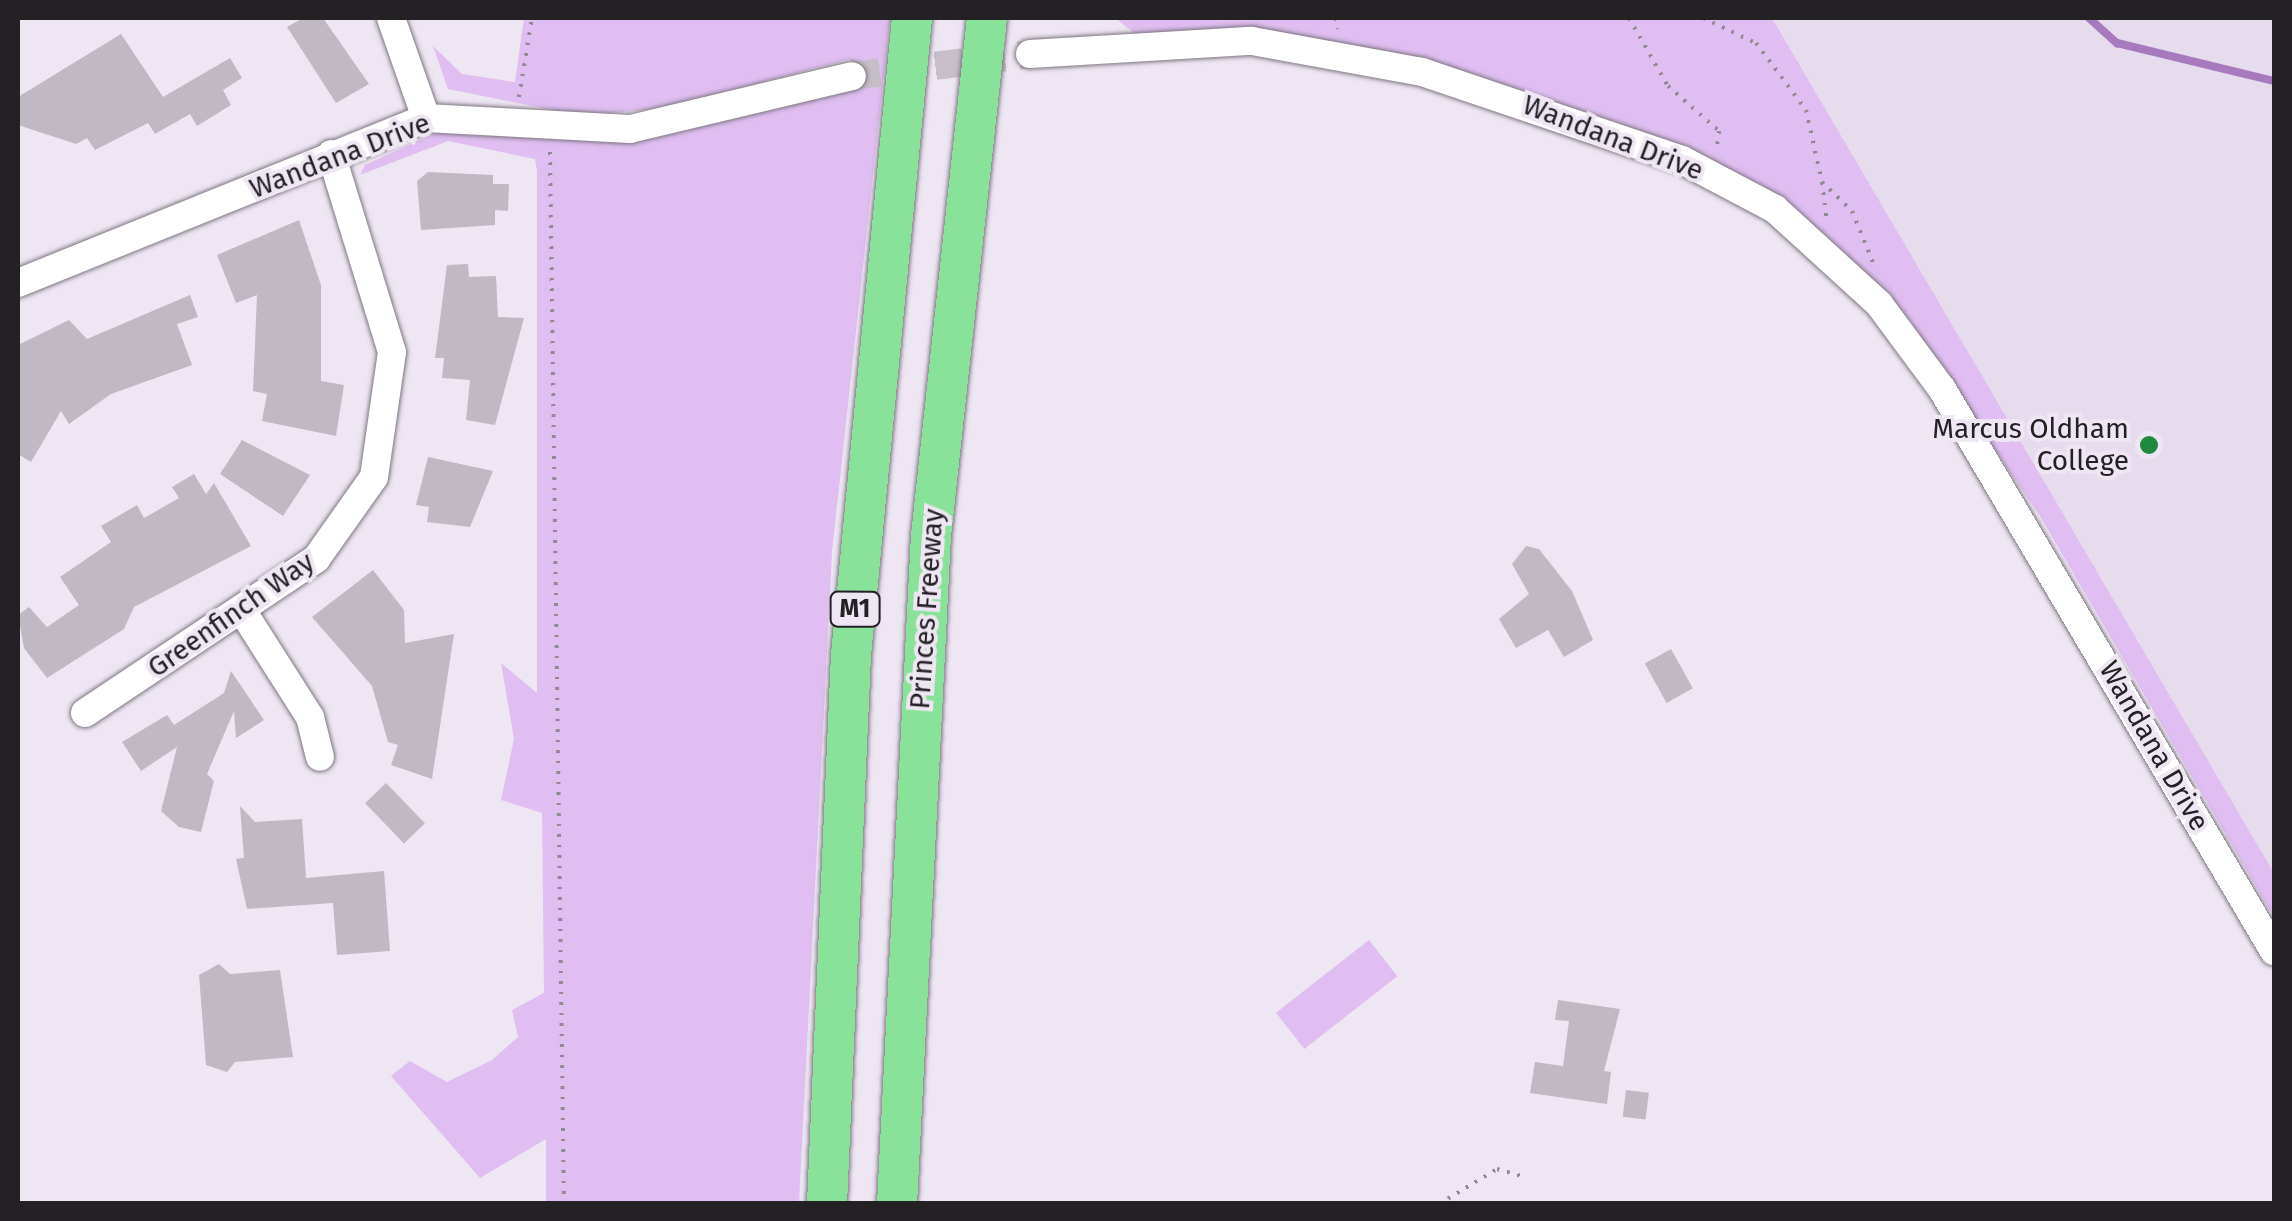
<!DOCTYPE html>
<style>
body{margin:0}
#map{position:relative;width:2292px;height:1221px;overflow:hidden;background:#eee6f2;font-family:"Fira Sans",sans-serif}
div>[style]{position:absolute}
[style*='--x']{left:calc(var(--x)*1px);top:calc(var(--y)*1px);width:calc(var(--w)*1px);rotate:calc(var(--a)*1deg)}
.built>*{inset:0;background:#e7dbee}
.green>*{inset:0;background:#e0bef1;transform-origin:0 0}
.stream>*{height:8px;margin:-4px;padding:0 4px;transform-origin:4px;border-radius:4px;background:#a77abe}
.building>*{inset:0;background:#c0b9c4;transform-origin:0 0}
.minor-tunnel>*{height:28px;margin-top:-14px;transform-origin:0;background:repeating-linear-gradient(90deg,#c6bfc9 0 28px,transparent 0 42px)}
.path>*{height:4px;margin-top:-2px;transform-origin:0;background:repeating-linear-gradient(90deg,#8f8991 0 2.5px,transparent 0 10.5px)}
.roads{filter:drop-shadow(0 0 2px #7e7782) drop-shadow(0 0 2px #7e7782)}
.minor>*{height:28px;margin:-14px;padding:0 14px;transform-origin:14px;border-radius:14px;background:#fff}
.highway>*{height:40px;margin:-20px;padding:0 20px;transform-origin:20px;border-radius:20px;background:#88e299}
.dots>*{width:28px;height:28px;translate:-50% -50%;box-sizing:border-box;border:5px solid #eee6f2;border-radius:50%}
span{translate:-50% -50%;white-space:nowrap;text-align:center;line-height:1.15;-webkit-text-stroke:8px #eee6f2;paint-order:stroke}
.shield-label span{padding:2px 8px;background:#eee6f2;border:2px solid;border-radius:8px;-webkit-text-stroke-width:0}
.shield-label{font-size:25px;color:#242125;font-weight:700}
.street-label{font-size:28px;color:#242125}
.poi-label{font-size:28px;color:#242125}
.right{translate:-100% -50%;text-align:right}
.frame{position:absolute;inset:0;border:20px solid #242125;pointer-events:none}
</style>
<div id="map">
<div class="built">
<div style="clip-path:polygon(1772px 18px,2274px 18px,2274px 873px)"></div>
</div>
<div class="green">
<div style="clip-path:polygon(524px 18px,890px 18px,832px 552px,799px 1203px,546px 1203px,546px 1139px,480px 1178px,391px 1076px,410px 1061px,447px 1082px,492px 1060px,518px 1037px,512px 1010px,544px 993px,542px 813px,501px 800px,514px 739px,501px 663px,537px 693px,537px 171px,535px 159px,448px 141px,360px 175px,365px 165px,444px 129px,631px 142px,853px 90px,850px 59px,669px 107px,583px 116px,448px 89px,433px 46px,462px 74px,515px 82px)"></div>
<div style="clip-path:polygon(1115px 18px,1772px 18px,2274px 873px,2274px 917px,2040px 516px,1975px 421px,1803px 225px,1535px 99px,1138px 36px)"></div>
<div style="left:1369px;top:940px;width:46px;height:118px;rotate:52deg"></div>
</div>
<div class="stream">
<div style="--x:2089;--y:18;--w:38;--a:42"></div>
<div style="--x:2117;--y:43;--w:162;--a:13.6"></div>
</div>
<div class="building">
<div style="clip-path:polygon(303px 18px,323px 18px,369px 84px,336px 103px,287px 27px)"></div>
<div style="clip-path:polygon(121px 34px,163px 97px,230px 58px,242px 78px,223px 90px,231px 105px,197px 126px,190px 114px,155px 134px,148px 123px,95px 150px,87px 138px,76px 144px,18px 125px,18px 97px)"></div>
<div style="clip-path:polygon(428px 172px,493px 175px,493px 184px,509px 184px,508px 211px,495px 210px,495px 225px,421px 230px,417px 181px)"></div>
<div style="clip-path:polygon(299px 220px,321px 285px,321px 381px,344px 385px,336px 436px,262px 421px,267px 394px,253px 391px,257px 295px,236px 303px,217px 255px)"></div>
<div style="clip-path:polygon(468px 264px,469px 277px,496px 276px,498px 317px,524px 318px,495px 425px,466px 420px,470px 380px,442px 378px,444px 358px,435px 358px,447px 265px)"></div>
<div style="clip-path:polygon(190px 295px,198px 317px,177px 324px,192px 365px,111px 394px,69px 424px,61px 411px,31px 462px,18px 454px,18px 345px,69px 320px,87px 339px)"></div>
<div style="clip-path:polygon(242px 440px,310px 475px,283px 516px,220px 474px)"></div>
<div style="clip-path:polygon(428px 457px,493px 471px,470px 527px,427px 522px,429px 507px,416px 505px)"></div>
<div style="clip-path:polygon(194px 474px,206px 494px,214px 483px,251px 546px,134px 607px,124px 629px,47px 678px,24px 648px,18px 615px,29px 607px,47px 627px,79px 605px,60px 577px,111px 542px,101px 526px,137px 505px,144px 518px,179px 498px,172px 487px)"></div>
<div style="clip-path:polygon(1526px 546px,1539px 549px,1572px 591px,1593px 640px,1564px 657px,1548px 630px,1516px 648px,1499px 619px,1529px 594px,1512px 564px)"></div>
<div style="clip-path:polygon(373px 570px,404px 610px,405px 643px,454px 634px,432px 779px,391px 765px,398px 745px,388px 742px,372px 686px,312px 617px)"></div>
<div style="left:1671px;top:649px;width:45px;height:30px;rotate:61deg"></div>
<div style="clip-path:polygon(231px 671px,264px 720px,236px 738px,234px 711px,207px 774px,214px 781px,201px 832px,179px 827px,161px 811px,177px 747px,141px 771px,122px 742px,167px 715px,174px 725px,224px 693px)"></div>
<div style="left:386px;top:783px;width:56px;height:29px;rotate:46deg"></div>
<div style="clip-path:polygon(240px 806px,255px 822px,302px 819px,306px 878px,384px 871px,390px 951px,337px 955px,333px 903px,247px 909px,236px 859px,244px 858px)"></div>
<div style="clip-path:polygon(219px 964px,230px 974px,280px 970px,293px 1057px,235px 1062px,227px 1072px,206px 1065px,199px 975px)"></div>
<div style="clip-path:polygon(1558px 1000px,1620px 1009px,1604px 1071px,1611px 1072px,1607px 1104px,1530px 1093px,1535px 1062px,1563px 1066px,1569px 1021px,1555px 1020px)"></div>
<div style="left:1626px;top:1090px;width:23px;height:27px;rotate:7deg"></div>
</div>
<div class="minor-tunnel">
<div style="--x:852;--y:76;--w:179;--a:-7"></div>
</div>
<div class="path">
<div style="--x:1336;--y:18;--w:11;--a:85"></div>
<div style="--x:1629;--y:18;--w:78;--a:60.2"></div>
<div style="--x:1668;--y:86;--w:68;--a:41.4"></div>
<div style="--x:1719;--y:131;--w:17;--a:97"></div>
<div style="--x:1703;--y:18;--w:59;--a:25.3"></div>
<div style="--x:1756;--y:43;--w:84;--a:53.3"></div>
<div style="--x:1806;--y:110;--w:74;--a:77.5"></div>
<div style="--x:1822;--y:182;--w:42;--a:44"></div>
<div style="--x:1852;--y:211;--w:58;--a:67.8"></div>
<div style="--x:519;--y:97;--w:80;--a:-80.7"></div>
<div style="--x:550;--y:152;--w:1052;--a:89.24"></div>
<div style="--x:1822;--y:182;--w:38;--a:83"></div>
<div style="--x:1439;--y:1204;--w:68;--a:-31.1"></div>
<div style="--x:1497;--y:1169;--w:25;--a:16"></div>
</div>
<div class="roads">
<div class="minor">
<div style="--x:391;--y:18;--w:106;--a:70.7"></div>
<div style="--x:1030;--y:54;--w:222;--a:-3.4"></div>
<div style="--x:1252;--y:41;--w:173;--a:10.3"></div>
<div style="--x:1422;--y:72;--w:274;--a:18.7"></div>
<div style="--x:1682;--y:160;--w:105;--a:27.8"></div>
<div style="--x:1775;--y:209;--w:141;--a:42.4"></div>
<div style="--x:1879;--y:304;--w:106;--a:53.5"></div>
<div style="--x:1942;--y:389;--w:653;--a:59.43"></div>
<div style="--x:18;--y:283;--w:440;--a:-22"></div>
<div style="--x:426;--y:118;--w:204;--a:3.1"></div>
<div style="--x:630;--y:129;--w:228;--a:-13.4"></div>
<div style="--x:243;--y:612;--w:125;--a:57.5"></div>
<div style="--x:310;--y:717;--w:41;--a:76"></div>
<div style="--x:85;--y:713;--w:278;--a:-33.7"></div>
<div style="--x:316;--y:559;--w:100;--a:-54.7"></div>
<div style="--x:374;--y:477;--w:126;--a:-81.8"></div>
<div style="--x:392;--y:352;--w:207;--a:-107.1"></div>
</div>
<div class="highway">
<div style="--x:827;--y:1204;--w:550;--a:-87.5"></div>
<div style="--x:851;--y:655;--w:640;--a:-84.53"></div>
<div style="--x:897;--y:1204;--w:669;--a:-87.09"></div>
<div style="--x:931;--y:536;--w:521;--a:-83.83"></div>
</div>
</div>
<div class="dots">
<div style="left:2149px;top:445px;background:#1f8940"></div>
</div>
<div class="shield-label">
<span style="left:855px;top:609px">M1</span>
</div>
<div class="street-label">
<span style="left:1613px;top:138px;rotate:21deg">Wandana Drive</span>
<span style="left:340px;top:156px;rotate:-21deg">Wandana Drive</span>
<span style="left:927px;top:609px;rotate:-86deg">Princes Freeway</span>
<span style="left:231px;top:615px;rotate:-35deg">Greenfinch Way</span>
<span style="left:2154px;top:746px;rotate:60deg">Wandana Drive</span>
</div>
<div class="poi-label">
<span class="right" style="left:2129px;top:445px">Marcus Oldham<br>College</span>
</div>
<div class="frame"></div>
</div>
